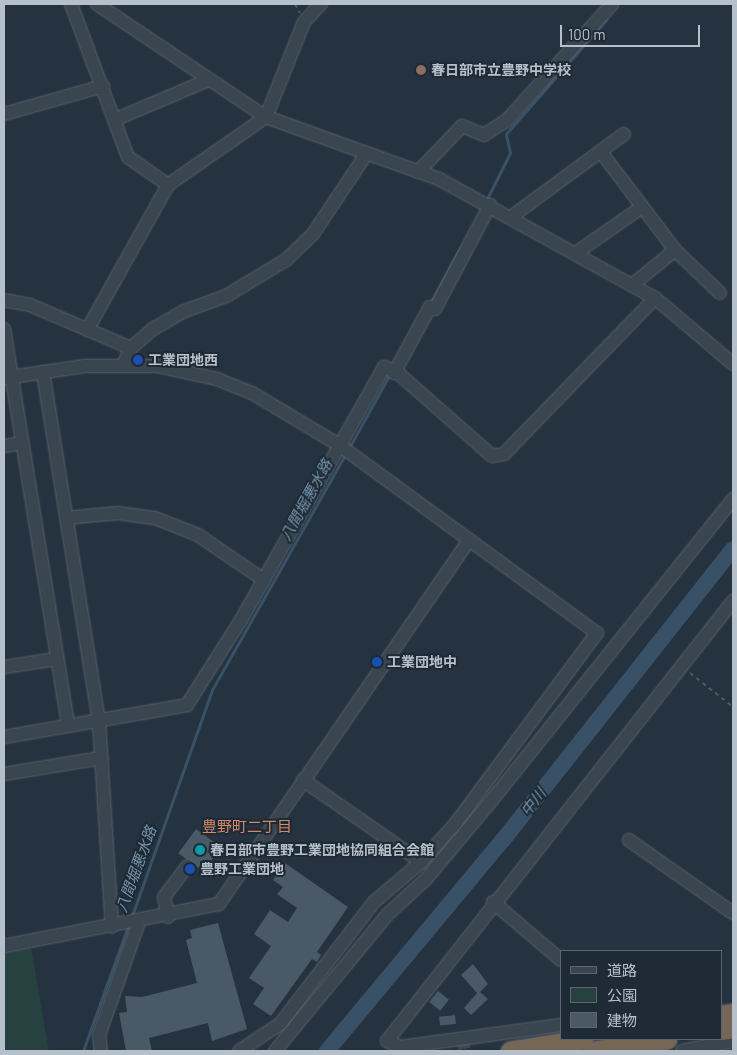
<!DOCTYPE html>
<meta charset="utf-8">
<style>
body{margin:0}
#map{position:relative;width:737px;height:1055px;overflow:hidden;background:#253340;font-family:Barlow,"Noto Sans JP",sans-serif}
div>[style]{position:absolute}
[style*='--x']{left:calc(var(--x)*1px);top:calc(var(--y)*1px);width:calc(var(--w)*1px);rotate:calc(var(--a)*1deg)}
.green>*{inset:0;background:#274141}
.stream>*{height:2.5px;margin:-1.25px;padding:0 1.25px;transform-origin:1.25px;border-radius:1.25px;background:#395167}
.river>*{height:16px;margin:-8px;padding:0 8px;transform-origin:8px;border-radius:8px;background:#395167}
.building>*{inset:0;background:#495966;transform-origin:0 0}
.minor-tunnel>*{height:12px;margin-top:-6px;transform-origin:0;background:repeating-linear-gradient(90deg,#3b4855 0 12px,transparent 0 18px)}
.path>*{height:2px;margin-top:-1px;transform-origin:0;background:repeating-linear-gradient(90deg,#475e5f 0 4px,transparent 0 8px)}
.roads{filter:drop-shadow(0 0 1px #57636d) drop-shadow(0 0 1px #57636d)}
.minor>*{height:12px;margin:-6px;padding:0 6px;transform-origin:6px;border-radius:6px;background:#39454f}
.highway>*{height:19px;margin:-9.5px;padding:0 9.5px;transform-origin:9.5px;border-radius:9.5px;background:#756656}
.dots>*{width:14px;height:14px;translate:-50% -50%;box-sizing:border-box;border:2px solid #1e2a35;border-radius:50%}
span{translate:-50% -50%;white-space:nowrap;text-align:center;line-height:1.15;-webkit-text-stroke:4px #1e2a35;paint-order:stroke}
.poi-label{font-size:14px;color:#b6c0ca;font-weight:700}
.left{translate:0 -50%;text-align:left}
.water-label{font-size:15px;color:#7694ad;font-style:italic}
.neighbourhood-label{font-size:15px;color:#d58966}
.frame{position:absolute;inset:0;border:5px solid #b6c0ca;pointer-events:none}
.legend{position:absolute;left:560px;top:950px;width:162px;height:90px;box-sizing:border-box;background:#1e2a35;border:1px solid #5b6671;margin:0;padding:6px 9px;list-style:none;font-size:15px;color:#b6c0ca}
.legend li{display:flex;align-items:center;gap:10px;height:25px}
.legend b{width:25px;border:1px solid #5b6671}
.scale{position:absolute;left:560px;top:25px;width:140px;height:22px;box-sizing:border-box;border:2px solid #b6c0ca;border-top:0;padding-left:6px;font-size:15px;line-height:18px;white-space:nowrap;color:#b6c0ca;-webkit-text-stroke:4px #1e2a35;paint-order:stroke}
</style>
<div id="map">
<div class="green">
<div style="clip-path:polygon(31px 948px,49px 1051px,4px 1051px,4px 952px)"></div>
</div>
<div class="stream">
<div style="--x:486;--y:201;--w:54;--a:-63.4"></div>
<div style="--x:510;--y:153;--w:19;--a:-102"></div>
<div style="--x:506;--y:134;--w:152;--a:-48.7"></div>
<div style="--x:431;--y:302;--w:61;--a:-61.8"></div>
<div style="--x:349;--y:448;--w:85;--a:-61"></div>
<div style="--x:132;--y:916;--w:240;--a:-70.5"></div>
<div style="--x:212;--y:690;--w:270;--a:-60.5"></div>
<div style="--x:83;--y:1051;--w:133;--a:-70.2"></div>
</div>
<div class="river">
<div style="--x:327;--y:1051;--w:275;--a:-50.2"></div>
<div style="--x:503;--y:840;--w:371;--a:-51.7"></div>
</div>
<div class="building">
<div style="left:196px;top:829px;width:31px;height:30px;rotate:36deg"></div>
<div style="clip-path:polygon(285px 863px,348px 907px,317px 952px,321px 955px,317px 962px,312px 959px,271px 1016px,253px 1004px,264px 988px,249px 978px,271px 946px,254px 934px,270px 910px,288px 922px,297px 908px,277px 894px,283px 887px,273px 880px)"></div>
<div style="clip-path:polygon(218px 923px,247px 1029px,212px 1041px,208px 1023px,149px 1038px,152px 1051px,126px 1051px,119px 1013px,127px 1012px,125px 996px,142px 997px,197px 983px,186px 940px,192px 938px,190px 930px)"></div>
<div style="clip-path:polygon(473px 964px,488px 984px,480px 992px,488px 999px,471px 1015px,464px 1008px,477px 993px,461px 975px)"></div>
<div style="left:438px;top:991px;width:14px;height:14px;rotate:39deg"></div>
<div style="left:455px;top:1015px;width:9px;height:16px;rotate:84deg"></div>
</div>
<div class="minor-tunnel">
<div style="--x:462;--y:1037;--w:14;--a:78"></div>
</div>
<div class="path">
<div style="--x:295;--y:4;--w:10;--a:61"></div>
<div style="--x:690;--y:673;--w:55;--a:38.3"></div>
</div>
<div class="roads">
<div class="minor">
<div style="--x:71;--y:4;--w:163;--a:69.6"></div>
<div style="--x:128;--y:157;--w:49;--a:35"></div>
<div style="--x:97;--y:4;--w:203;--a:33.8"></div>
<div style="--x:266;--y:117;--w:184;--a:19.7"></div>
<div style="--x:439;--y:179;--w:247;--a:28.9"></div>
<div style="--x:655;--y:298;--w:102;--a:40.2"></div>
<div style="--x:4;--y:114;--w:103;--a:-15.8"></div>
<div style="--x:114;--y:120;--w:100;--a:-23"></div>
<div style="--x:601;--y:152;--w:123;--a:52.9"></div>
<div style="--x:675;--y:250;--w:62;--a:43.7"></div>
<div style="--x:418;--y:172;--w:64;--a:-46.3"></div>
<div style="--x:462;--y:126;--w:24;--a:22"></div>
<div style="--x:484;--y:135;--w:27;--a:-33"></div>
<div style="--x:507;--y:120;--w:156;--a:-47.8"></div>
<div style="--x:511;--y:217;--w:140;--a:-36.3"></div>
<div style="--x:576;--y:253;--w:80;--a:-34.9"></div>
<div style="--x:632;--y:285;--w:55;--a:-39.1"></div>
<div style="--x:4;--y:300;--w:26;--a:11"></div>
<div style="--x:30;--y:305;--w:110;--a:23.1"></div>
<div style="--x:4;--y:329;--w:402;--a:80.8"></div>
<div style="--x:87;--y:330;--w:166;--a:-60.8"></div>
<div style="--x:168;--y:185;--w:119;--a:-34.8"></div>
<div style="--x:266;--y:117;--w:102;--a:-68.2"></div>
<div style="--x:304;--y:22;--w:25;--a:-47"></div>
<div style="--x:123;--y:365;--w:19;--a:-65"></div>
<div style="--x:131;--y:348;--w:29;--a:-41"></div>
<div style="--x:153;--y:329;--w:34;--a:-30"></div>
<div style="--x:182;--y:312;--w:47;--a:-20"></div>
<div style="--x:226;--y:296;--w:70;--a:-31"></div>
<div style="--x:286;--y:260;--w:37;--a:-44"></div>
<div style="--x:313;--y:234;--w:97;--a:-56.3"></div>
<div style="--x:43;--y:372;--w:353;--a:80.9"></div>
<div style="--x:99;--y:721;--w:206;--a:86.4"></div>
<div style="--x:394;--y:373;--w:75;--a:-61.4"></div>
<div style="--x:430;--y:307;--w:5;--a:22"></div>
<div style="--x:435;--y:309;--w:118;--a:-62.1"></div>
<div style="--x:4;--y:378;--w:82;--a:-8.4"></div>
<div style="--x:85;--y:366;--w:72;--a:0"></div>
<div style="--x:157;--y:366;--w:61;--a:12.2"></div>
<div style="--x:217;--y:379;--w:38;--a:22"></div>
<div style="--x:252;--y:393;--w:101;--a:30.9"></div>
<div style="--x:339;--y:445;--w:319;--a:36.1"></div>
<div style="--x:597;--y:633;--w:237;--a:126.6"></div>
<div style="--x:456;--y:823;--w:52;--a:131.9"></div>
<div style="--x:421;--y:862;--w:62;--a:139.6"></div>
<div style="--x:374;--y:902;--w:154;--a:127.6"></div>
<div style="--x:280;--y:1024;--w:49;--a:146.6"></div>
<div style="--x:4;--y:446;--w:18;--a:-9"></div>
<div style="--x:66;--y:518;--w:52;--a:-5.5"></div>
<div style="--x:118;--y:513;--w:37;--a:8"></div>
<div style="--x:155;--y:518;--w:46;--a:21.6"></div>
<div style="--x:198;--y:535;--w:80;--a:34.3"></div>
<div style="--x:4;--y:667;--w:53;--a:-8.7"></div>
<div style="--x:4;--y:737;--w:186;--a:-9.9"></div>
<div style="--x:187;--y:705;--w:101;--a:-57.6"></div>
<div style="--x:241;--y:620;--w:291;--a:-60.5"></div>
<div style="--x:384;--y:367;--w:17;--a:25"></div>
<div style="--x:399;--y:374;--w:124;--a:41.4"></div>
<div style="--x:492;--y:456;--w:12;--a:-9"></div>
<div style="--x:504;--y:454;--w:217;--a:-45.9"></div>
<div style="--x:4;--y:774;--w:99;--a:-9.3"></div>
<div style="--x:303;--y:780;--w:144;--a:34.8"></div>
<div style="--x:629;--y:840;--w:127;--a:35.1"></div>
<div style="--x:493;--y:902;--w:89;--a:40.5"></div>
<div style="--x:168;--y:917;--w:20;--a:-101"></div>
<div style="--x:164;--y:897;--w:39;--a:-53"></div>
<div style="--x:4;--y:946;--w:219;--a:-11.1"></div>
<div style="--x:219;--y:904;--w:442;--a:-55.5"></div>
<div style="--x:561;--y:1025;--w:162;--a:172.2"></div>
<div style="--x:400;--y:1047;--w:14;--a:-155"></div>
<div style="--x:387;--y:1041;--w:560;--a:-51.82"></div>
<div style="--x:101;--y:1051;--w:16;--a:-97"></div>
<div style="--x:99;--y:1035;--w:120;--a:-70.5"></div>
<div style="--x:275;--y:1051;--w:178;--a:-50.5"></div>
<div style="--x:388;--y:914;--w:52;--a:-42.6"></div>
<div style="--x:426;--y:879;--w:103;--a:-50.1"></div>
<div style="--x:492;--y:800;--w:386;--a:-51.3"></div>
<div style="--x:682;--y:1051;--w:52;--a:-11.1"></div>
</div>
<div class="highway">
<div style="--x:721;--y:1015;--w:12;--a:-9"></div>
<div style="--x:721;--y:1030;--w:12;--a:-9"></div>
<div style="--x:510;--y:1051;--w:74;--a:-9.3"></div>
<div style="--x:593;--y:1051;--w:75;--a:-9.2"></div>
</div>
</div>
<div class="dots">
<div style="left:421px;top:70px;background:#8d6e63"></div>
<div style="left:138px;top:360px;background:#1a4fb4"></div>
<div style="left:377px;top:662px;background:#1a4fb4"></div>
<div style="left:200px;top:850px;background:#0f9aa8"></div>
<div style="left:190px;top:869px;background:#1a4fb4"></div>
</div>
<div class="poi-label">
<span class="left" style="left:431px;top:70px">春日部市立豊野中学校</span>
<span class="left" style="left:148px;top:360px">工業団地西</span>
<span class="left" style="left:387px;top:662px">工業団地中</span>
<span class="left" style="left:210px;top:850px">春日部市豊野工業団地協同組合会館</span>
<span class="left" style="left:200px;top:869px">豊野工業団地</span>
</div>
<div class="water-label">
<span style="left:306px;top:500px;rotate:-61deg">八間堀悪水路</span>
<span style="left:533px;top:802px;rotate:-52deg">中川</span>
<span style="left:136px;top:869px;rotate:-70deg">八間堀悪水路</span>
</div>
<div class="neighbourhood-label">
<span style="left:247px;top:827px">豊野町二丁目</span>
</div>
<div class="frame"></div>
<ul class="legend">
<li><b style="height:6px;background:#39454f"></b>道路</li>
<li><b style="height:14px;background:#274141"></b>公園</li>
<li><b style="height:14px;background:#495966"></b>建物</li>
</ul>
<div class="scale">100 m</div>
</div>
